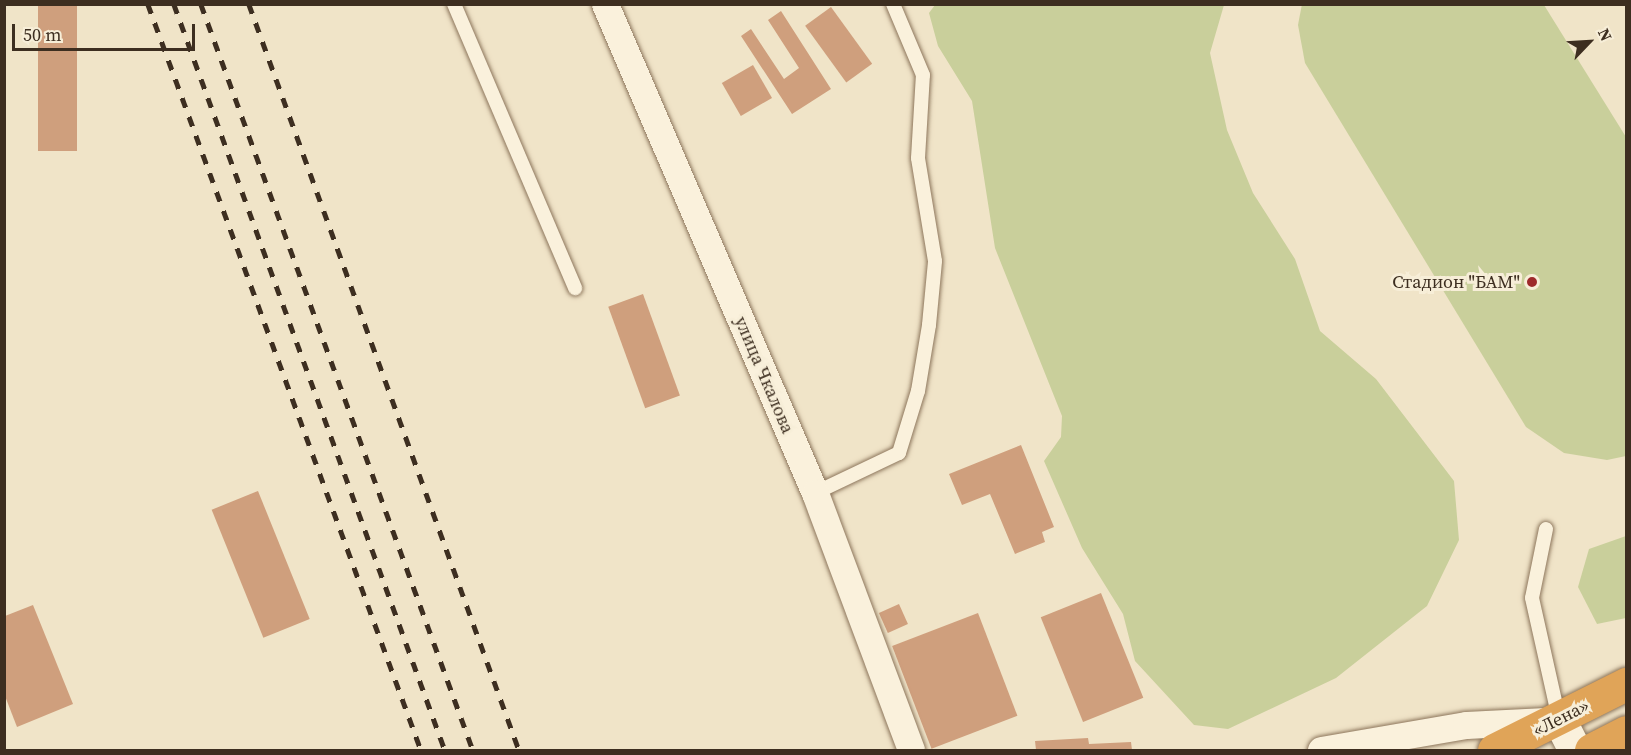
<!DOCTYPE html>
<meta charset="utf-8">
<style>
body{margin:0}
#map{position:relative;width:1631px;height:755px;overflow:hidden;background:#f0e4c8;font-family:"Source Serif 4",serif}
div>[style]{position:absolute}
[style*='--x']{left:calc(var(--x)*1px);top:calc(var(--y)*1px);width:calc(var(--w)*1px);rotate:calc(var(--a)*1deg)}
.green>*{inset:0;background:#c9cf9b}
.building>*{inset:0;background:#cf9f7d;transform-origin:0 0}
.roads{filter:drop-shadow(0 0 2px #8d765c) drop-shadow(0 0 2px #8d765c)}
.lane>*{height:14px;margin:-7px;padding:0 7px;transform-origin:7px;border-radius:7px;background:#faf1dc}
.street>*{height:27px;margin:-13.5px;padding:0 13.5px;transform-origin:13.5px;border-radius:13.5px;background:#faf1dc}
.secondary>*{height:33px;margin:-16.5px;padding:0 16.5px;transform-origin:16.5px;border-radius:16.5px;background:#faf1dc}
.highway>*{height:33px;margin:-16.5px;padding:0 16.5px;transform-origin:16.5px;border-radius:16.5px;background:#e0a458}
.rail>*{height:4.5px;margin-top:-2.25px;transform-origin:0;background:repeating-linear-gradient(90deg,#3d2e20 0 10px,transparent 0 20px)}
.dots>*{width:16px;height:16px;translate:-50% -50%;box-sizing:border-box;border:3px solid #f7eed8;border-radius:50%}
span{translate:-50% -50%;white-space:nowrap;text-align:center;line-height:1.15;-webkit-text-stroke:6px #f7eed8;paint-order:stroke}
.poi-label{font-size:18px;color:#3d2e20}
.right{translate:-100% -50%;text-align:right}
.street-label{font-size:18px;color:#3d2e20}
.frame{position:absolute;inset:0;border:6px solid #3d2e20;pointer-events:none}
.north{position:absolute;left:1559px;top:12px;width:60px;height:60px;-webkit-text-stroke:4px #f7eed8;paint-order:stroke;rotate:65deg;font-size:16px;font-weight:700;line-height:24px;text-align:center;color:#3d2e20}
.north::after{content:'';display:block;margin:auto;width:21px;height:27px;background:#3d2e20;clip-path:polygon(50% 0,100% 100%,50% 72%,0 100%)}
.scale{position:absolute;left:12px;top:24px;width:183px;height:27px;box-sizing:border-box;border:3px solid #3d2e20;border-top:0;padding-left:8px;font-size:18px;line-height:21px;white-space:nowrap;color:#3d2e20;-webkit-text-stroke:4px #f7eed8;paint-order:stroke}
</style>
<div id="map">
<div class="green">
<div style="clip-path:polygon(1302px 4px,1544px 5px,1626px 137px,1626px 456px,1607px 460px,1564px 453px,1526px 427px,1305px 63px,1298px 25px)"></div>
<div style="clip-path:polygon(935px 5px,1224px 5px,1210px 53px,1227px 130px,1253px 193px,1295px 259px,1320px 331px,1376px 379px,1454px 481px,1459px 540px,1427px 606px,1336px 678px,1228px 729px,1194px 725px,1135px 661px,1123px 614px,1082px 548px,1044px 461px,1061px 437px,1062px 416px,995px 248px,972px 101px,938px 46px,929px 13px)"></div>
<div style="clip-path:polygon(1626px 536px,1626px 618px,1597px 624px,1578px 587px,1589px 549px)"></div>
</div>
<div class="building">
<div style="left:38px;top:4px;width:39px;height:147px"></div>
<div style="left:831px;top:7px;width:70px;height:32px;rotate:54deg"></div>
<div style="clip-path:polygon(781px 11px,831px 89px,792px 114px,741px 36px,751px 29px,784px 79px,799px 68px,768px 20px)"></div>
<div style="left:753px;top:65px;width:38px;height:36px;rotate:60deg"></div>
<div style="left:643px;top:294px;width:108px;height:37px;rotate:70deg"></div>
<div style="clip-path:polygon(1021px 445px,1054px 527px,1042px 532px,1045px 542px,1015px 554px,990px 494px,962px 505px,949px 474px)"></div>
<div style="left:258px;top:491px;width:138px;height:50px;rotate:68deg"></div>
<div style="left:1101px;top:593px;width:113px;height:65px;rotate:68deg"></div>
<div style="left:899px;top:604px;width:22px;height:22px;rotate:66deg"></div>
<div style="clip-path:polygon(33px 605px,73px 704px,17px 727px,5px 696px,5px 616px)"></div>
<div style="left:978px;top:613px;width:110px;height:92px;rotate:69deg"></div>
<div style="clip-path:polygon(1088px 738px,1089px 744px,1131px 742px,1132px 750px,1036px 750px,1035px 741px)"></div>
</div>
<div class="roads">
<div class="lane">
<div style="--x:454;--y:4;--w:309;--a:66.9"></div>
<div style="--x:815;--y:493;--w:93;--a:-25.5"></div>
<div style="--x:899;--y:453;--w:65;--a:-73"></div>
<div style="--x:918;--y:391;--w:67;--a:-80.5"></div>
<div style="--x:929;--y:325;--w:64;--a:-84.6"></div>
<div style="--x:935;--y:261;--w:104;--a:-99.4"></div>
<div style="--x:918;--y:158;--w:83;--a:-86.6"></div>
<div style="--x:923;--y:75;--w:77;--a:-112.9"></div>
<div style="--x:1546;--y:529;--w:70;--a:101.5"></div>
<div style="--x:1532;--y:598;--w:124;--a:77.4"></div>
</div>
<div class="street">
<div style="--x:605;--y:4;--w:532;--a:66.76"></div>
<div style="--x:815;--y:493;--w:274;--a:69.5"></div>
<div style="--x:1321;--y:750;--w:147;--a:-9.8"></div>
<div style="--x:1466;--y:725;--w:80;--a:-2.9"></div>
</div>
<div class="secondary">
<div style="--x:1560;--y:721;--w:33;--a:63"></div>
</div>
<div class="highway">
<div style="--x:1494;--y:750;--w:148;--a:-26.6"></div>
<div style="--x:1591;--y:750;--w:39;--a:-27"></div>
</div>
</div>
<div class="rail">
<div style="--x:148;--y:4;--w:794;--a:69.9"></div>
<div style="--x:174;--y:4;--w:794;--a:70.04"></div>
<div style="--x:201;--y:4;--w:794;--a:69.97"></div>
<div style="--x:249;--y:4;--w:793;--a:70.1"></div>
</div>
<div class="dots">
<div style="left:1532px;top:282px;background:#9e2a2b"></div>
</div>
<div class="poi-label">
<span class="right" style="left:1520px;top:282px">Стадион "БАМ"</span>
</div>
<div class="street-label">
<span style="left:764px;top:375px;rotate:67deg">улица Чкалова</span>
<span style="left:1561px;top:718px;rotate:-27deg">«Лена»</span>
</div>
<div class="frame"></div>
<div class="north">N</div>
<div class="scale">50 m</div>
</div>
